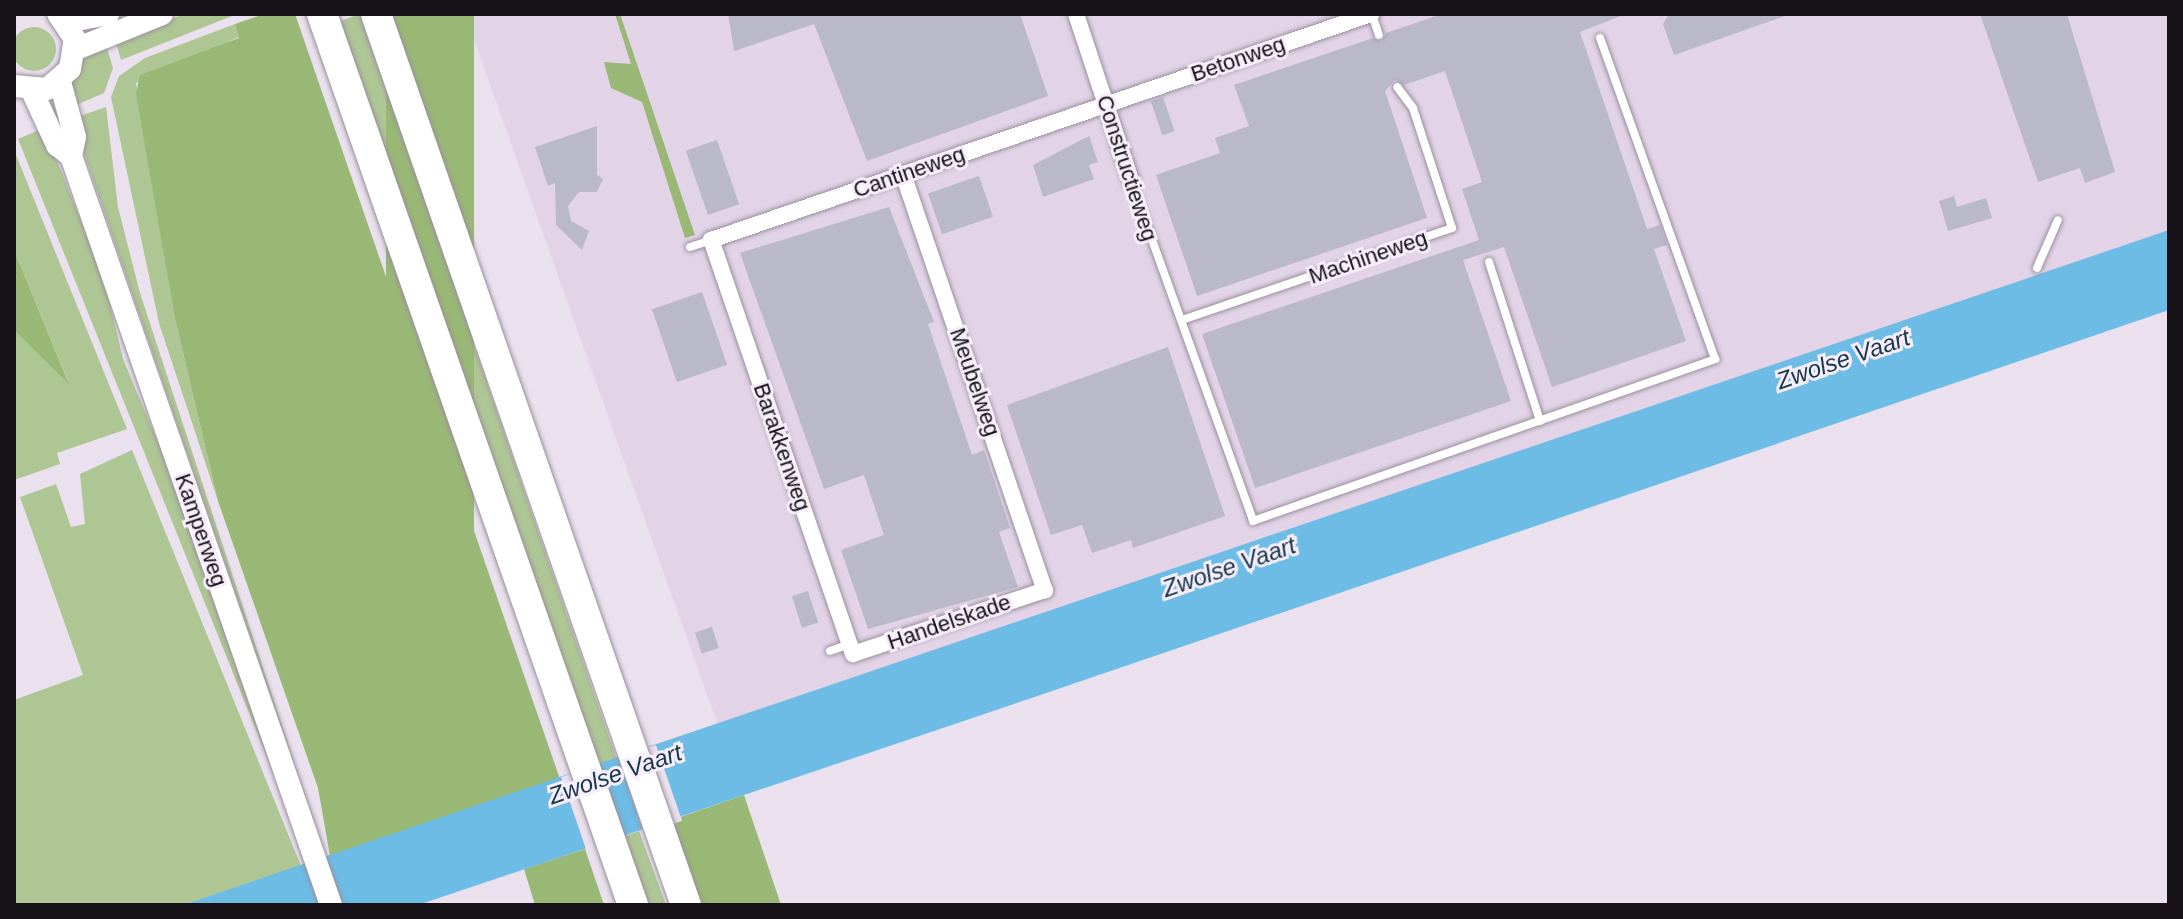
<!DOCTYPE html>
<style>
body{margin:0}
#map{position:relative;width:2183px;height:919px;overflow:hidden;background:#eae0ee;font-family:Arial,sans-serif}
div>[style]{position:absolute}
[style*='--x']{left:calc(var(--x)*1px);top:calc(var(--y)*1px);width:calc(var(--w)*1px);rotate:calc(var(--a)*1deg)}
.built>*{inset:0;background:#e2d3e7}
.green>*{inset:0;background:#aec694;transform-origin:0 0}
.round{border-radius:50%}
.forest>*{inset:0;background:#99b875;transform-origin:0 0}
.water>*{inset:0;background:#6cbce5}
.pier>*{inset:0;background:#eae0ee;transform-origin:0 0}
.building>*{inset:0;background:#bab9c8;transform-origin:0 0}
.roads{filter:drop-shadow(0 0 2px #9a909d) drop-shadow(0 0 2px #9a909d)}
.lane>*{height:8px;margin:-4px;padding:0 4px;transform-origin:4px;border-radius:4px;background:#fff}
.street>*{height:16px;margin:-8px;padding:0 8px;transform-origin:8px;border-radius:8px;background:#fff}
.secondary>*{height:22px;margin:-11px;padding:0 11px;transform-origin:11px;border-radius:11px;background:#fff}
.highway>*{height:30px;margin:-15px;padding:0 15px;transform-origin:15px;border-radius:15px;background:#fff}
span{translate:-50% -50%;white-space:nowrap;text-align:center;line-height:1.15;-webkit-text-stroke:6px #f7edfb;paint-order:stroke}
.street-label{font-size:22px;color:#151116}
.water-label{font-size:24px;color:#15394b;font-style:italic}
.frame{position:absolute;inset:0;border:16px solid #151116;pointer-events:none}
</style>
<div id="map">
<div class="built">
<div style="clip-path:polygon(465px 14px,2169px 14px,2169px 234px,720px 731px)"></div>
</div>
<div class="green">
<div style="clip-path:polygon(185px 14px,237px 14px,121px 60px,115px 39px)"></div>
<div style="left:360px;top:14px;width:791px;height:24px;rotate:71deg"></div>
<div style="clip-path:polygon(235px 24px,239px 37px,136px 83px,175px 319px,218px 501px,159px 323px,111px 97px,119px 76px,145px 58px)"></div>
<div class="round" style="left:12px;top:27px;width:44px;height:44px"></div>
<div style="clip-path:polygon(105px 42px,113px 68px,104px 93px,71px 107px,69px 85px,82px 58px)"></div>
<div style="clip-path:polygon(106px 107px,118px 207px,140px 293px,310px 811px,85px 156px,74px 118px)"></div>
<div style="clip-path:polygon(44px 128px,104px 279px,123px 359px,169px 469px,285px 802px,18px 139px)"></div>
<div style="clip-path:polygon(14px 150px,127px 429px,57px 453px,60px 464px,14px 480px,14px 330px,68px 381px,14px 250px)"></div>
<div style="clip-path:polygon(132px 450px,301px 866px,183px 905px,14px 905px,14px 700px,83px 675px,20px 497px,56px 484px,71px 527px,85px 524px,80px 474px)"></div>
<div style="clip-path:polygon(639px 831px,666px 905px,635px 905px,613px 840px)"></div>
</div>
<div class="forest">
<div style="clip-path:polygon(264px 14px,295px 14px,561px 782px,330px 856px,318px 788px,218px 501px,175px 319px,136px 94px,140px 75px,239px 38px,235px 24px)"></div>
<div style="left:386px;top:14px;width:88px;height:782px"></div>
<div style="clip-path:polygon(615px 14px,620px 14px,695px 235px,685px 238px,642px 102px,611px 88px,604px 62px,631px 64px)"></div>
<div style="clip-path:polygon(14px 250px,69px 384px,14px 330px)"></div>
<div style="clip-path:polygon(744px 795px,781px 905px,692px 905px,663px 823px)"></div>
<div style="clip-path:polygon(585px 849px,604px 905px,535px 905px,524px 869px)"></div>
</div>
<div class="water">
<div style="clip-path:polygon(2169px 230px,2169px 310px,1011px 705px,418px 905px,183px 905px)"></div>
</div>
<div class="pier">
<div style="left:656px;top:745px;width:80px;height:40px;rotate:71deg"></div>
<div style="left:599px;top:764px;width:80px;height:40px;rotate:71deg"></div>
</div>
<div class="building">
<div style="clip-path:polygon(728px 14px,1020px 14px,1048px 96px,867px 161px,814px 24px,734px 51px)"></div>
<div style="clip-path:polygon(1442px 14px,1626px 14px,1580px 32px,1647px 229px,1660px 225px,1667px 245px,1654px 249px,1686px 341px,1552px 387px,1504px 247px,1463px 260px,1511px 401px,1255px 488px,1202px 334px,1479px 240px,1462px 189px,1482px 182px,1445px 71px,1404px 85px,1395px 80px,1385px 91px,1427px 218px,1197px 296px,1156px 175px,1220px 153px,1215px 138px,1249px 126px,1234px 85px,1373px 38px,1382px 41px,1386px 33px)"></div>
<div style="clip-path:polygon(1669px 14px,1785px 14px,1785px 16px,1674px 55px,1663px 24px)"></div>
<div style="clip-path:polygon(1980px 14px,2067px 14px,2115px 172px,2085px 183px,2080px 168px,2038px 182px)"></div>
<div style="left:1163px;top:97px;width:36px;height:13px;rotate:71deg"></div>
<div style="clip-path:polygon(597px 126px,597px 175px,603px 179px,597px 192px,579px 192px,568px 206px,571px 221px,589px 231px,582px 250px,556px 225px,555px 183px,548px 186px,535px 147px)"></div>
<div style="clip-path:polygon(1089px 136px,1098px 162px,1089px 165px,1094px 179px,1043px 197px,1033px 165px)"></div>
<div style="left:717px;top:140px;width:68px;height:33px;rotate:71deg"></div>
<div style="left:979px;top:176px;width:43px;height:54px;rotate:71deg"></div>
<div style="clip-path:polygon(1954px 196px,1957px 207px,1986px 198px,1992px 218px,1948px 231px,1939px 201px)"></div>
<div style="clip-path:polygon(889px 207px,934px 322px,928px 324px,972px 455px,984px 450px,1010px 528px,999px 532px,1018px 587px,868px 629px,841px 550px,884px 535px,864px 475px,824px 489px,740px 253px)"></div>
<div style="left:702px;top:292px;width:77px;height:53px;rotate:71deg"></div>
<div style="clip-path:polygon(1168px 347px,1225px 516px,1133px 548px,1131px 540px,1092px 553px,1082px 525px,1051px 535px,1007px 405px)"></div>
<div style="left:808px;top:591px;width:33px;height:17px;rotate:72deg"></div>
<div style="left:712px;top:627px;width:22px;height:18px;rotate:72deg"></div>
</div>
<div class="roads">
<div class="lane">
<div style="--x:1372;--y:14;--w:22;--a:72"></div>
<div style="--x:1132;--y:184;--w:358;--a:70.2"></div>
<div style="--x:1253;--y:521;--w:490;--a:-19.3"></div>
<div style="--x:1715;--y:359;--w:341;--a:-109.7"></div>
<div style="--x:690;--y:247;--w:22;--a:-18"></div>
<div style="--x:1489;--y:262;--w:167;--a:72.2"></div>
<div style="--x:2037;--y:268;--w:52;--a:-66.4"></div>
<div style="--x:1185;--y:319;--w:282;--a:-18.8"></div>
<div style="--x:1452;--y:228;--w:126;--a:-108"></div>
<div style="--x:1413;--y:108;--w:26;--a:-127"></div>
<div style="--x:830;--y:651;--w:21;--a:-19"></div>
</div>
<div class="street">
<div style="--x:1076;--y:14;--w:178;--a:71.7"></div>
<div style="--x:903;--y:174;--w:440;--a:71.2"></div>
<div style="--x:1045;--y:590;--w:202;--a:161.6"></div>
<div style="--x:853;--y:654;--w:438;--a:-108.9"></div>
<div style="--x:711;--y:240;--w:698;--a:-18.9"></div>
</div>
<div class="secondary">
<div style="--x:66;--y:22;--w:43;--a:-10.8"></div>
<div style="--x:76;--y:49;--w:93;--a:-22.1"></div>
<div style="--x:60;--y:82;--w:57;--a:74.7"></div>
<div style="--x:75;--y:137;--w:19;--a:102"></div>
<div style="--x:14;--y:86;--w:33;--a:5"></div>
<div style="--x:47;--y:89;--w:30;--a:-41"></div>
<div style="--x:70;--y:69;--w:30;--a:-81"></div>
<div style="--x:75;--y:39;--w:30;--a:-124"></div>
<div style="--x:32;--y:91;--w:60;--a:65.2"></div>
<div style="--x:57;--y:145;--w:18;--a:38"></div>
<div style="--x:71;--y:156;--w:793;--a:70.86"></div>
</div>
<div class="highway">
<div style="--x:322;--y:14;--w:944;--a:70.76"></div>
<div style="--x:376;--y:14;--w:943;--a:70.82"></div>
</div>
</div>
<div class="street-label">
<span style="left:1238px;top:59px;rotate:-19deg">Betonweg</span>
<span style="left:1127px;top:168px;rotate:72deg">Constructieweg</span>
<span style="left:909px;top:172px;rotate:-19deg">Cantineweg</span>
<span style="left:1368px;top:257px;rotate:-19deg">Machineweg</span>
<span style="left:975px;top:382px;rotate:71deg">Meubelweg</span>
<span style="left:782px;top:447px;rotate:71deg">Barakkenweg</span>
<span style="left:201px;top:530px;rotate:71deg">Kamperweg</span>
<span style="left:949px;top:622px;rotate:-19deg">Handelskade</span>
</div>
<div class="water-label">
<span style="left:1843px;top:359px;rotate:-19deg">Zwolse Vaart</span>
<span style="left:1229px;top:567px;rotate:-19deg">Zwolse Vaart</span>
<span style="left:615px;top:774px;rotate:-19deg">Zwolse Vaart</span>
</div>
<div class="frame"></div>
</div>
